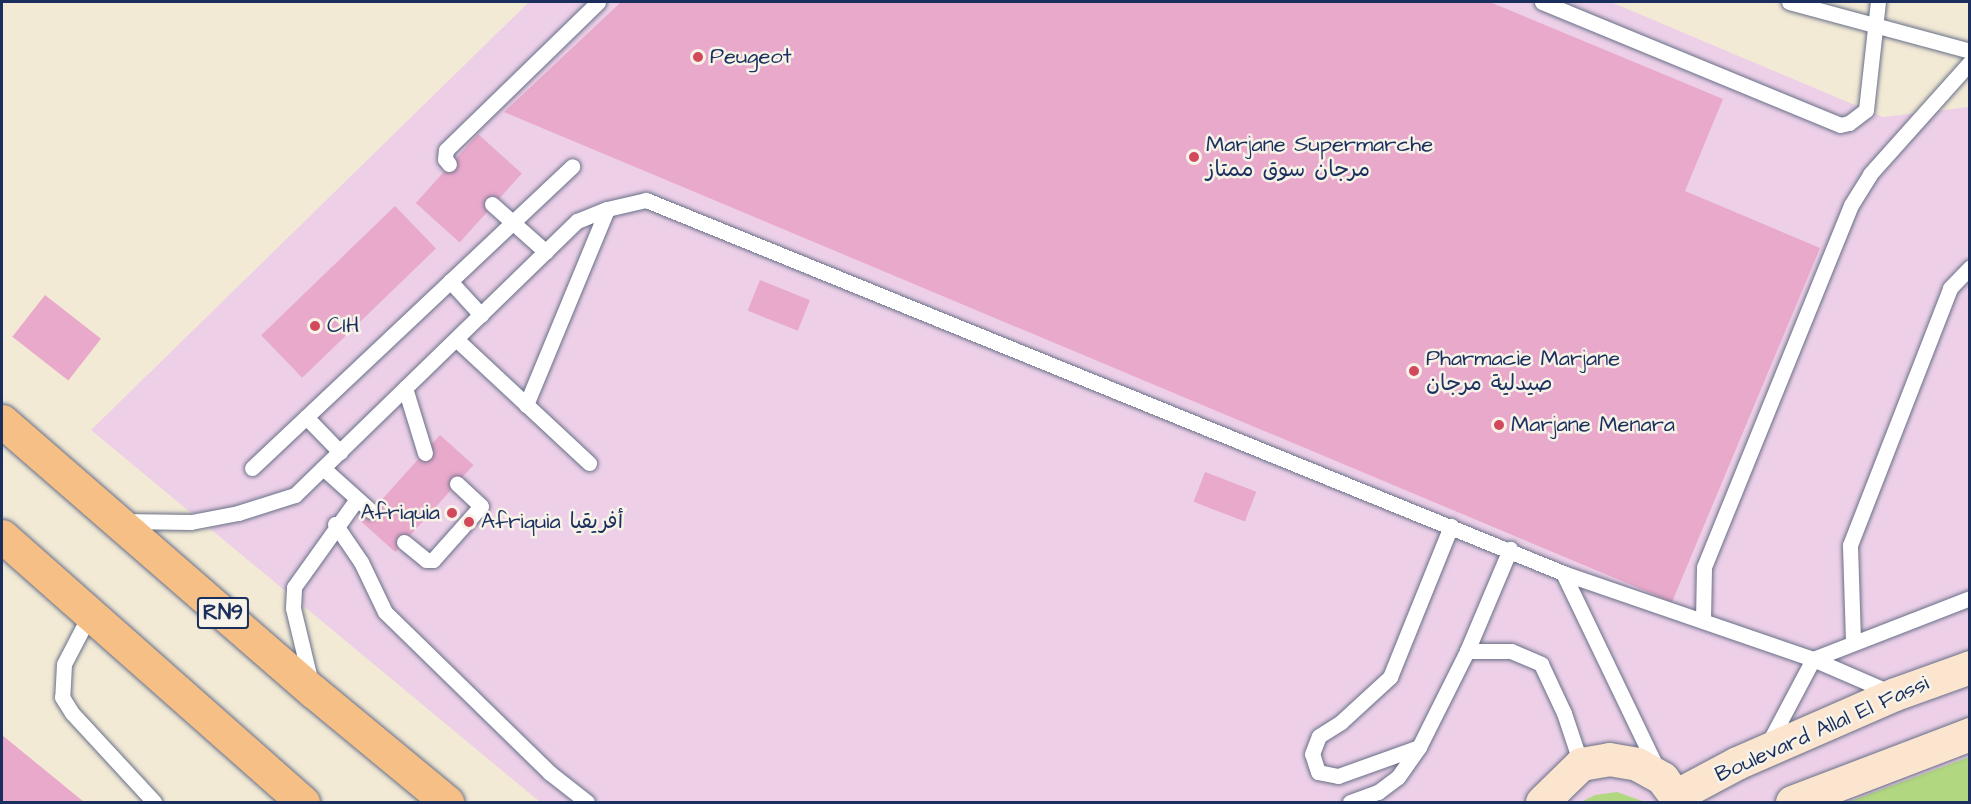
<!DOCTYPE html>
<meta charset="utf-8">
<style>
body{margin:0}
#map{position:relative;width:1971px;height:804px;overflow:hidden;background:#f3ead5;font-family:"Architects Daughter","Playpen Sans Arabic",sans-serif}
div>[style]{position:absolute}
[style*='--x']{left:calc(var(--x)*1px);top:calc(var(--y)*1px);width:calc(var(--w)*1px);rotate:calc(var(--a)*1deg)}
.built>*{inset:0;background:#edd0e8}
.green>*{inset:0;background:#b1d780}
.building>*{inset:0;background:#e9a9cb;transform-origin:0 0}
.roads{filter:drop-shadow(0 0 2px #677088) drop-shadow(0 0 2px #677088)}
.lane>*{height:15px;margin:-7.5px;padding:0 7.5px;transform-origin:7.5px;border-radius:7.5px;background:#fff}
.secondary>*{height:33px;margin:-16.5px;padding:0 16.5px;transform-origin:16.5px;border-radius:16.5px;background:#fbe5cf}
.primary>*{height:33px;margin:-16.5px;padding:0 16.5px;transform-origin:16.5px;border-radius:16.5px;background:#f5bf86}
.dots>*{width:16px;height:16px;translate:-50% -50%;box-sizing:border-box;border:3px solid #f7f3e8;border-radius:50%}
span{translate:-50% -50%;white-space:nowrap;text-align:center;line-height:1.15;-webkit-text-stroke:5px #f7f3e8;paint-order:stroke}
.shield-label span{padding:2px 4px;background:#f7f3e8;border:2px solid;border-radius:4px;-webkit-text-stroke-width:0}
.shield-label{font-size:21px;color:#1b2f5e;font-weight:700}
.poi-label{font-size:22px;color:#1b2f5e}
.left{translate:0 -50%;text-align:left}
.right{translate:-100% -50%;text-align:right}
.street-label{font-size:22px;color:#1b2f5e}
.frame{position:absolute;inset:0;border:3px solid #1b2f5e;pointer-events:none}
</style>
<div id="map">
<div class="built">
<div style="clip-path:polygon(529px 2px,1611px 2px,1883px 117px,1969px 107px,1969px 802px,540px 802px,91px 430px)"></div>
</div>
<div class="green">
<div style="clip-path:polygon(1969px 757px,1969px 802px,1848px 802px)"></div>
<div style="clip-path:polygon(1617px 792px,1645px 802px,1581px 802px,1595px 795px)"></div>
</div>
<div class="building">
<div style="clip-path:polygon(621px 2px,1490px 2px,1723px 99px,1685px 191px,1820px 248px,1672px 602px,504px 112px)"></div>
<div style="left:478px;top:134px;width:59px;height:93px;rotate:42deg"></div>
<div style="left:395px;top:206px;width:59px;height:186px;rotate:46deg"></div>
<div style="left:760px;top:280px;width:54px;height:33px;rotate:22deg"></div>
<div style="left:45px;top:295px;width:71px;height:53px;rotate:38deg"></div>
<div style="left:440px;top:435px;width:45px;height:117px;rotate:42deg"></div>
<div style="left:1205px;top:472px;width:55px;height:32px;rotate:21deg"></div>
<div style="clip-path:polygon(2px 735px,84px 802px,2px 802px)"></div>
</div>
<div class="roads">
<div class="lane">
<div style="--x:1542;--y:2;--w:322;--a:22.4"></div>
<div style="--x:1840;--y:125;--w:9;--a:-13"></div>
<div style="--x:1849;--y:123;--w:21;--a:-37"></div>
<div style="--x:1866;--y:110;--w:109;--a:-83.7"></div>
<div style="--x:1789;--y:2;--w:188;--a:15.1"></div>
<div style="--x:449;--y:164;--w:6;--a:-129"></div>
<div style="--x:445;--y:159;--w:9;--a:-84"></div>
<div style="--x:446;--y:150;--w:212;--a:-44.2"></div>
<div style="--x:492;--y:204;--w:72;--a:41.6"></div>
<div style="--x:450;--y:281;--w:46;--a:47.6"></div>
<div style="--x:456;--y:339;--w:182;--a:43"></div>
<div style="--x:405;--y:388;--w:68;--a:72.9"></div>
<div style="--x:526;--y:405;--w:212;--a:-67.5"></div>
<div style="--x:306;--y:417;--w:49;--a:45.8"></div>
<div style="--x:252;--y:468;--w:440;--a:-43.3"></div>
<div style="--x:323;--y:468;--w:64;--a:41.9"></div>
<div style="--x:123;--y:521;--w:68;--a:0.8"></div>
<div style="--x:191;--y:522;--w:48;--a:-10.8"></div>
<div style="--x:238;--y:513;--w:60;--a:-17.5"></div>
<div style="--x:295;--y:495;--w:393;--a:-44.2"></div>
<div style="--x:577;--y:221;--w:32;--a:-22"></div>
<div style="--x:607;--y:209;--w:40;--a:-13"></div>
<div style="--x:646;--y:200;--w:990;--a:22.13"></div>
<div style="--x:1563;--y:573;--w:216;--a:64.3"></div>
<div style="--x:335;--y:524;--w:46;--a:55.6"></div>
<div style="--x:361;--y:562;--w:55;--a:64.4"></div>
<div style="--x:385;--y:612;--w:231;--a:44.3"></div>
<div style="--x:550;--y:773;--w:47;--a:38.1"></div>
<div style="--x:404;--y:542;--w:28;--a:39"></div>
<div style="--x:426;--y:560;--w:7;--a:0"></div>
<div style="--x:433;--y:560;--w:72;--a:-48.4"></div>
<div style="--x:481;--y:506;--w:33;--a:-137"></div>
<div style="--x:1563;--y:573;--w:264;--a:19"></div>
<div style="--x:1813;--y:659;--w:86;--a:23.3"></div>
<div style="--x:90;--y:614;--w:56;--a:117.5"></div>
<div style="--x:64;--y:664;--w:33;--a:93"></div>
<div style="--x:62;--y:697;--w:19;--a:58"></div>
<div style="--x:72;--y:713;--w:121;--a:47.3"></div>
<div style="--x:1703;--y:620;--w:53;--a:-88.9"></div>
<div style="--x:1704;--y:567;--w:391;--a:-67.9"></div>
<div style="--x:1851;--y:205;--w:36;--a:-58"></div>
<div style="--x:1870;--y:174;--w:150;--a:-48.2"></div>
<div style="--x:1853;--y:641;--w:96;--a:-91.8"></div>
<div style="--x:1850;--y:545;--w:276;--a:-68.7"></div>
<div style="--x:1950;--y:288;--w:29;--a:-46"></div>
<div style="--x:1467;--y:651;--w:44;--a:0"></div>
<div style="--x:1511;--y:651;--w:33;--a:23"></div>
<div style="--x:1541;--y:664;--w:54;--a:64.9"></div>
<div style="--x:1564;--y:713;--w:54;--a:71.6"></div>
<div style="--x:311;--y:683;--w:77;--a:-103.5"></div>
<div style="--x:293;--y:608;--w:21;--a:-87"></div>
<div style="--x:294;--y:587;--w:108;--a:-54.4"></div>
<div style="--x:1767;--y:746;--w:98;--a:-62.1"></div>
<div style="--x:1813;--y:659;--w:168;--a:-21.2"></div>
<div style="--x:1419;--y:747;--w:86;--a:160.3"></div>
<div style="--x:1338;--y:776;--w:20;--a:-169"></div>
<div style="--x:1318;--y:772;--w:19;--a:-108"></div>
<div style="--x:1312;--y:754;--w:19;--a:-69"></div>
<div style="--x:1319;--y:736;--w:26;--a:-32"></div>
<div style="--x:1341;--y:722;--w:67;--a:-42.6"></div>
<div style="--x:1390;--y:677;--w:163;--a:-68"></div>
<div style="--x:1350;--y:802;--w:30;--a:-20"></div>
<div style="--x:1378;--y:792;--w:25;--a:-37"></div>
<div style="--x:1398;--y:777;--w:37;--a:-55"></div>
<div style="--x:1419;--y:747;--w:107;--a:-63.4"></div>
<div style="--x:1467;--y:651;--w:111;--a:-67.1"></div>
</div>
<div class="secondary">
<div style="--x:1677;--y:795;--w:68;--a:-28.1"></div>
<div style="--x:1737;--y:763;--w:172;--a:-23.6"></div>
<div style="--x:1895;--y:694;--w:80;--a:-19.8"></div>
<div style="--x:1542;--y:802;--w:54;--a:-44.3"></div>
<div style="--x:1581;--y:764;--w:28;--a:-10"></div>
<div style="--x:1609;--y:759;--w:28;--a:10"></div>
<div style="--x:1637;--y:764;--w:29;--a:29"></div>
<div style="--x:1662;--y:778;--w:30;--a:53"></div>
<div style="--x:1792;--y:802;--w:191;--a:-20.9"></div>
</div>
<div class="primary">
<div style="--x:2;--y:421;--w:413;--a:41"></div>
<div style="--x:314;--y:692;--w:173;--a:39.6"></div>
<div style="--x:2;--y:536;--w:402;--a:41.5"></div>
</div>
</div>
<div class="dots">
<div style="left:698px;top:57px;background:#d1495b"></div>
<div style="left:1194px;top:157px;background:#d1495b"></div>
<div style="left:315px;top:326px;background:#d1495b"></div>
<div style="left:1414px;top:371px;background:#d1495b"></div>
<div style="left:1499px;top:425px;background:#d1495b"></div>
<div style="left:452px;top:513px;background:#d1495b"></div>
<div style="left:469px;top:522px;background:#d1495b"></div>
</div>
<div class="shield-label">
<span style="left:223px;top:613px">RN9</span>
</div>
<div class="poi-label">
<span class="left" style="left:710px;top:57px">Peugeot</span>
<span class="left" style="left:1206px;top:157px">Marjane Supermarche<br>مرجان سوق ممتاز</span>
<span class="left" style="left:327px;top:326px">CIH</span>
<span class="left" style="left:1426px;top:371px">Pharmacie Marjane<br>صيدلية مرجان</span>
<span class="left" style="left:1511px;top:425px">Marjane Menara</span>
<span class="right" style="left:440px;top:513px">Afriquia</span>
<span class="left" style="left:481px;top:522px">Afriquia أفريقيا</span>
</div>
<div class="street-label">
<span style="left:1822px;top:729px;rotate:-24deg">Boulevard Allal El Fassi</span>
</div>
<div class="frame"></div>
</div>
